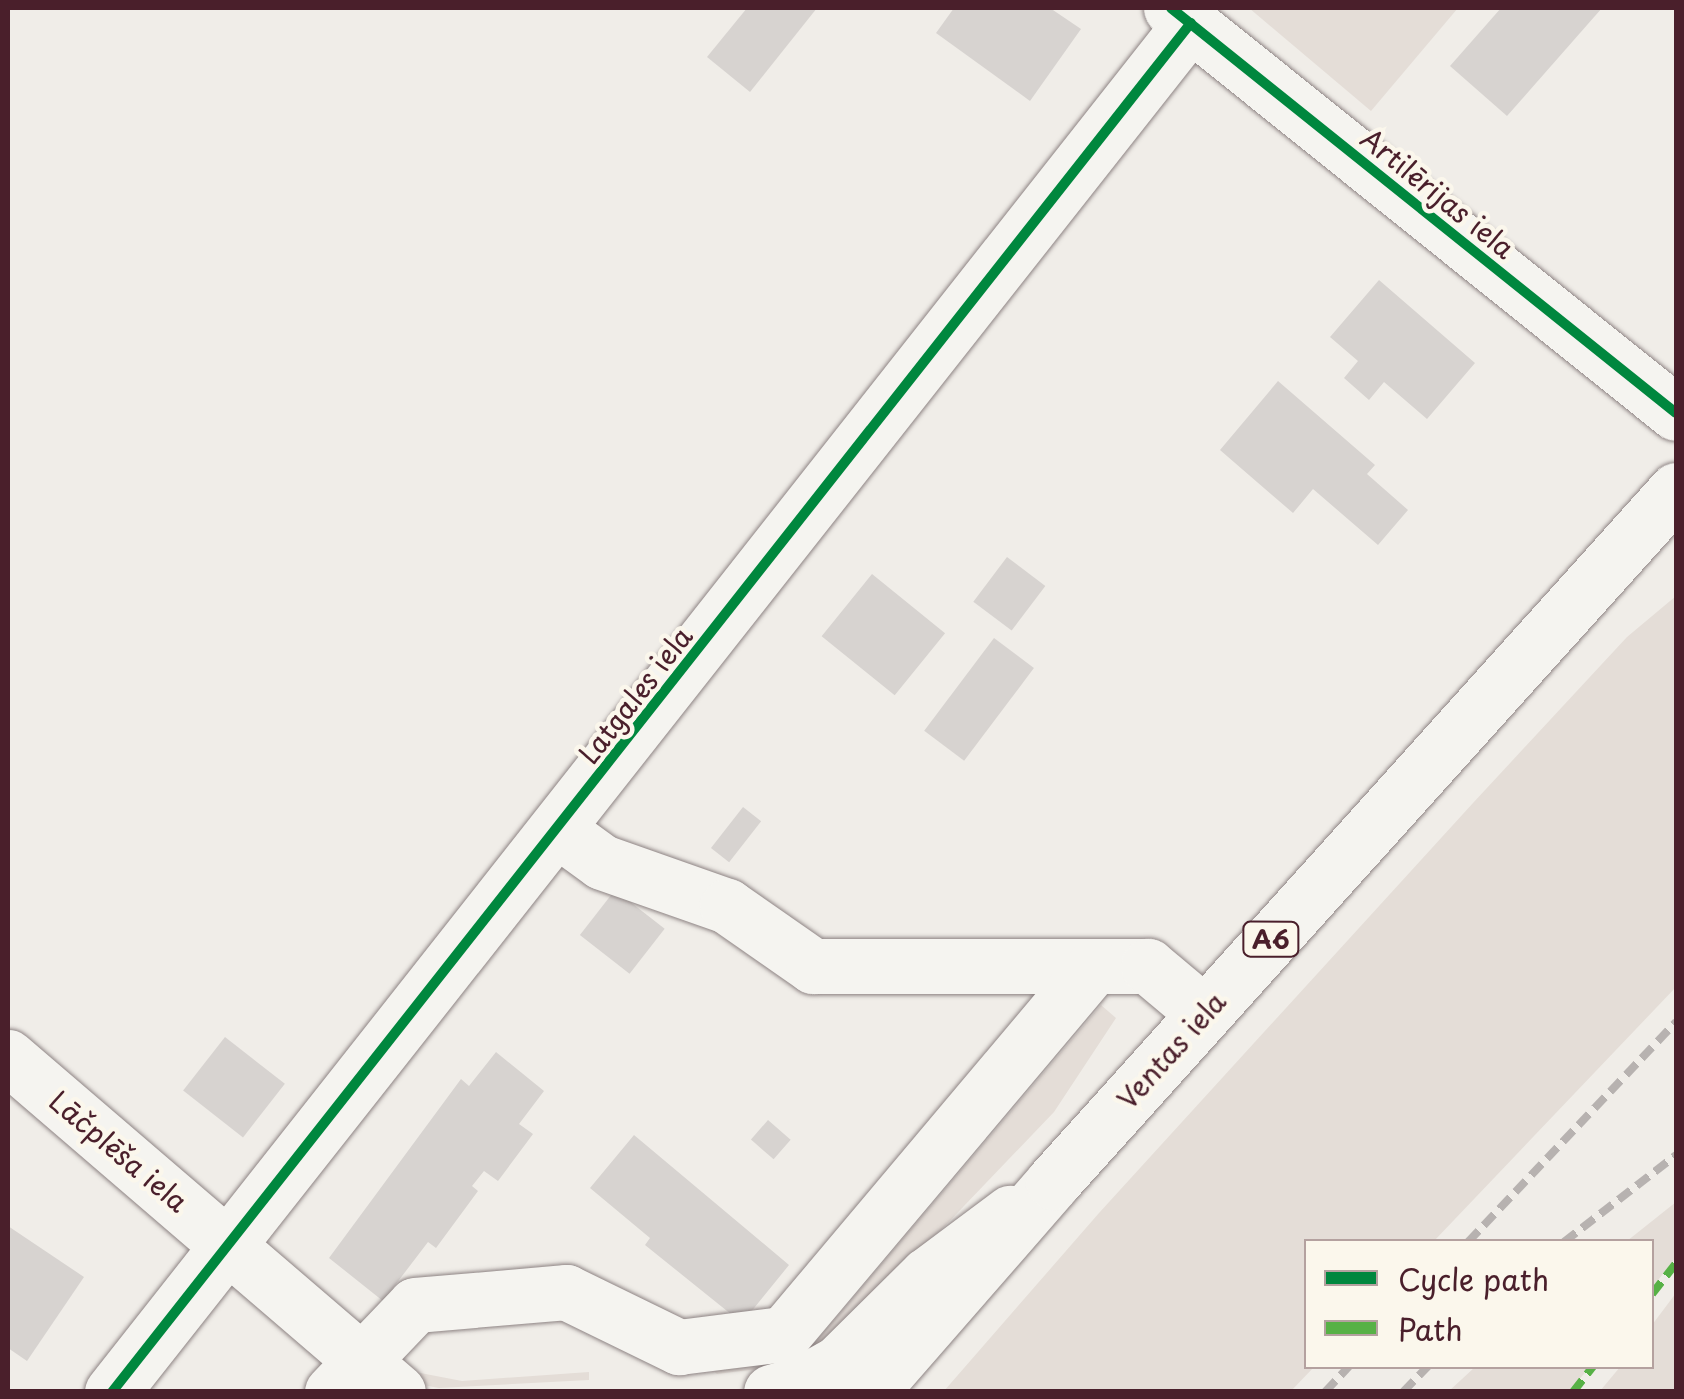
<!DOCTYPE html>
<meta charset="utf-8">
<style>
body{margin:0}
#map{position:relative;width:1684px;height:1399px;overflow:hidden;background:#f0ede8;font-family:"Playpen Sans",sans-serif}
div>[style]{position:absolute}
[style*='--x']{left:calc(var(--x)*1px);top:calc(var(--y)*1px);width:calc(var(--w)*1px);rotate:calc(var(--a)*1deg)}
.green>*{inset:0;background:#e4ddd7}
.building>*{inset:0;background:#d7d3d0;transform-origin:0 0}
.roads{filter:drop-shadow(0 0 2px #8d8383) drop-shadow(0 0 2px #8d8383)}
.minor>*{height:55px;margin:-27.5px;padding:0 27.5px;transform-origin:27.5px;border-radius:27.5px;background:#f5f4f0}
.highway>*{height:55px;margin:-27.5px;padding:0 27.5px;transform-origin:27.5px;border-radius:27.5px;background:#f5f4f0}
.rail>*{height:8px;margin-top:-4px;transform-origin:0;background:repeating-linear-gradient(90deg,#b7b2b0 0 15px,transparent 0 23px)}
.quiet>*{height:8px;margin-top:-4px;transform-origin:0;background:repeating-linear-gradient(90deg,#57b146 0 15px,transparent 0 23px)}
.cycleway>*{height:10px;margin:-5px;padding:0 5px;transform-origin:5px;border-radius:5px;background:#00873e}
span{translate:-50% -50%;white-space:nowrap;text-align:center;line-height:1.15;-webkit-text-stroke:9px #fbf7ec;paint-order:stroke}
.shield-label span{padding:2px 8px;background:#fbf7ec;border:2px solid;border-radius:8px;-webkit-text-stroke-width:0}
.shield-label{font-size:25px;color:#4a1f2b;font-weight:700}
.street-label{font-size:28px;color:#4a1f2b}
.frame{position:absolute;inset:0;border:10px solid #4a1f2b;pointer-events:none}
.legend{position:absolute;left:1304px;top:1239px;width:350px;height:130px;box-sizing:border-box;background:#fbf7ec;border:2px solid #b4a19f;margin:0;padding:12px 18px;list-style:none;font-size:30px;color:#4a1f2b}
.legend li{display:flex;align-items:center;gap:20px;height:50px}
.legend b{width:50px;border:2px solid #b4a19f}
</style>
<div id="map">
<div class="green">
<div style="clip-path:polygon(1249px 8px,1458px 8px,1371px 111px)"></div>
<div style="clip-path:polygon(1676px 596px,1676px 987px,1434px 1241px,1306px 1242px,1306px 1366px,1314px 1367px,1291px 1391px,944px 1391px,1099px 1213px,1473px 803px,1627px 637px)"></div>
<div style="clip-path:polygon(1101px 1005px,1116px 1018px,1054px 1112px,832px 1344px,766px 1368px,717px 1374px,711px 1369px,799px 1353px,812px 1346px)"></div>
<div style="clip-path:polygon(1676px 1202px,1676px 1257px,1652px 1288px,1652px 1242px,1627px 1241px)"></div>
<div style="clip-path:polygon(1676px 1293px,1676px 1391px,1600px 1391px,1620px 1367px,1652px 1366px,1652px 1325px)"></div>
<div style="clip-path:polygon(1475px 1367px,1475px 1366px,1590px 1367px,1569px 1391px,1449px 1391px)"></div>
<div style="clip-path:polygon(410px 1371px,462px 1381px,589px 1372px,589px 1380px,439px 1388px,423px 1385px)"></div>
</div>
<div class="building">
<div style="clip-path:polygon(747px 8px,817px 8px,750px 92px,707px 57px)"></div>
<div style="clip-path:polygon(954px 8px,1050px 8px,1081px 29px,1030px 101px,936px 33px)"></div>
<div style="clip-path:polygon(1501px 8px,1602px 8px,1507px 116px,1450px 66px)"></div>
<div style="clip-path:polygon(1379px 280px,1475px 363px,1427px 419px,1384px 382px,1369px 400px,1344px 378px,1358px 361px,1330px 337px)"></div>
<div style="clip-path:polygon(1278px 381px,1375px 465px,1367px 474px,1408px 510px,1378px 545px,1313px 489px,1293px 513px,1220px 450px)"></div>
<div style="left:1007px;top:557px;width:48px;height:56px;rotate:37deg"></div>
<div style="left:872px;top:574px;width:94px;height:80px;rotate:39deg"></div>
<div style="left:994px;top:638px;width:50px;height:116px;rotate:37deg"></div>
<div style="left:743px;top:807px;width:23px;height:52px;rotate:38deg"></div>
<div style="left:615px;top:890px;width:63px;height:57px;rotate:38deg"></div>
<div style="left:225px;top:1037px;width:76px;height:68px;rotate:38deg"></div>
<div style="clip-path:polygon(496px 1052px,544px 1091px,519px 1124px,533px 1134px,498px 1181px,484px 1171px,472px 1186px,478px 1191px,436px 1248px,428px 1242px,383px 1301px,329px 1258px,461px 1079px,469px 1086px)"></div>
<div style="left:768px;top:1120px;width:30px;height:26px;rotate:41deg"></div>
<div style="clip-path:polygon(634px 1135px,789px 1265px,742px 1323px,645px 1245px,650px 1238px,590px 1188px)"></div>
<div style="clip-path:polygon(8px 1226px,84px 1277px,27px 1361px,8px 1348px)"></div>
</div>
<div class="roads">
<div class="minor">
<div style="--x:1171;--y:8;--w:647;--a:38.73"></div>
<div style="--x:558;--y:830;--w:54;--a:36"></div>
<div style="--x:602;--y:862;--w:133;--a:19.4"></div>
<div style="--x:727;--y:906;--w:105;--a:34.9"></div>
<div style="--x:813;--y:966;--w:335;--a:0"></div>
<div style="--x:1148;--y:966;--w:73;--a:40"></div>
<div style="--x:8;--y:1057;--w:514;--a:40.66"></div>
<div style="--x:112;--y:1392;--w:1743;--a:-51.76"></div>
<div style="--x:332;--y:1392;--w:120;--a:-46.3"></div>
<div style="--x:415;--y:1305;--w:152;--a:-4.9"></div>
<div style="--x:566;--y:1292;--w:126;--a:26"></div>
<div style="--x:679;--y:1347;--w:106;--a:-7.1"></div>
<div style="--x:784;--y:1334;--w:481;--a:-49.9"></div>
<div style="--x:771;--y:1392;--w:32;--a:-16"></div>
<div style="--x:802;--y:1383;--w:41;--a:-29.1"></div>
<div style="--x:838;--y:1363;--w:125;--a:-44.7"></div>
<div style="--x:927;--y:1275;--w:104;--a:-36.8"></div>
</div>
<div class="highway">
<div style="--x:870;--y:1392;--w:279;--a:-48.9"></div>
<div style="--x:1053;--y:1182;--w:931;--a:-48"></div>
</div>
</div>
<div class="rail">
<div style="--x:1468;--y:1242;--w:303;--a:-46.6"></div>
<div style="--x:1564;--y:1242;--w:142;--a:-37.8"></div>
<div style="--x:1325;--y:1392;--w:35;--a:-47"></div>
<div style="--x:1403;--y:1392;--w:36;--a:-46"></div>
</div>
<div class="quiet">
<div style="--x:1652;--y:1294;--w:39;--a:-52"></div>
<div style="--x:1573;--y:1392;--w:33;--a:-52"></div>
</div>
<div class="cycleway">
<div style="--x:1171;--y:8;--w:647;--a:38.73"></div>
<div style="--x:112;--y:1392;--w:1743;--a:-51.76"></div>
</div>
<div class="shield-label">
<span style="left:1271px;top:939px">A6</span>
</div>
<div class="street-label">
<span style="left:1438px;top:193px;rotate:39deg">Artilērijas iela</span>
<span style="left:635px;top:695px;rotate:-52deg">Latgales iela</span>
<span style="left:1171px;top:1050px;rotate:-48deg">Ventas iela</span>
<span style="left:119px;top:1151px;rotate:40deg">Lāčplēša iela</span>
</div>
<div class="frame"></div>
<ul class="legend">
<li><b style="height:12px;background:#00873e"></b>Cycle path</li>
<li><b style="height:12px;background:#57b146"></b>Path</li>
</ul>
</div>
